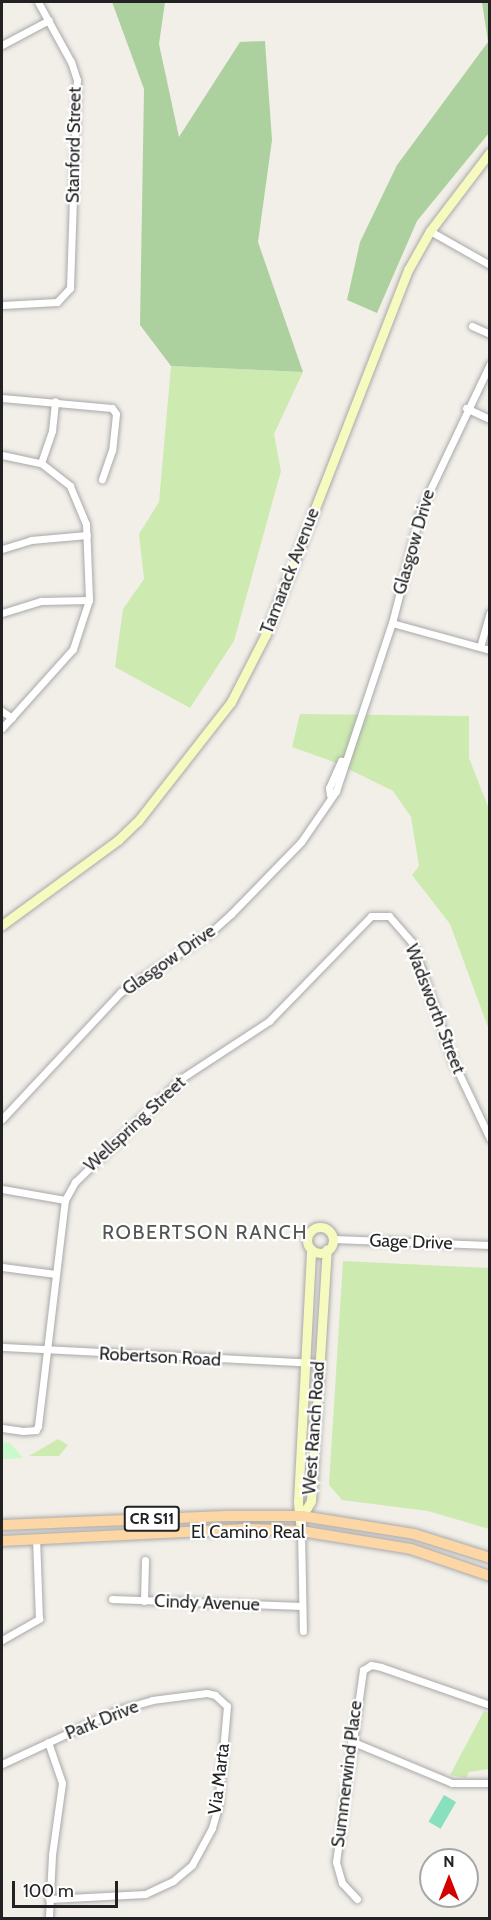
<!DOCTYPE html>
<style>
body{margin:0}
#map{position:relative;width:491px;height:1920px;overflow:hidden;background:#f2efe9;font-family:Cabin,sans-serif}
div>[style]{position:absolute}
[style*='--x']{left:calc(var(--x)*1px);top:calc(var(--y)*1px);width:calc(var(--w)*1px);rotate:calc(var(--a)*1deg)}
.grass>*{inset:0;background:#cdebb0}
.forest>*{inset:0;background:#add19e}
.park>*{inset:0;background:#c8facc}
.pitch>*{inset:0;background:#88e0be;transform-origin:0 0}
.roads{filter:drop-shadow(0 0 2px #a9a9a9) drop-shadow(0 0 2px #a9a9a9)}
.street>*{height:7px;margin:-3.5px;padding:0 3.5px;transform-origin:3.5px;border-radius:3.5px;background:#fff}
.secondary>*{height:9px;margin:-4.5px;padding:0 4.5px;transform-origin:4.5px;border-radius:4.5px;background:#f7fabf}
.secondary>.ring{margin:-4.5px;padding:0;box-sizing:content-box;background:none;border:9px solid #f7fabf;border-radius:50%}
.primary>*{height:10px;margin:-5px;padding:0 5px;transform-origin:5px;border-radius:5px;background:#fcd6a4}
span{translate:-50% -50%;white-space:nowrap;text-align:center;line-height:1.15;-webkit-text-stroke:4.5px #fff;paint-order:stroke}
.shield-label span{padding:2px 4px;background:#fff;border:2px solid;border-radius:4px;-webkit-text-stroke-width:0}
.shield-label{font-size:16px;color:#222;font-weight:700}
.street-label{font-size:18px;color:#222}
.neighbourhood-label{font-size:20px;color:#555;letter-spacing:1.5px}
.frame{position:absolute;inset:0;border:3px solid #222;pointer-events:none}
.north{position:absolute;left:419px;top:1848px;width:60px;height:60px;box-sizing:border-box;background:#fff;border:2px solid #a7a7a7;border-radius:50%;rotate:0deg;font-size:16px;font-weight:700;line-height:24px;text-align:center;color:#222}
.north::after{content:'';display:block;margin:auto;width:21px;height:27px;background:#d40000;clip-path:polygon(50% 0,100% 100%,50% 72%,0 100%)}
.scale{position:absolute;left:12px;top:1881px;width:106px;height:27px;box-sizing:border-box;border:3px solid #222;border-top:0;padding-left:8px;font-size:18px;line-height:21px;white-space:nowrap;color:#222;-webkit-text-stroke:4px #fff;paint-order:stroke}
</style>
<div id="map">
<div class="grass">
<div style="clip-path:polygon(171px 366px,303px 372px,274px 434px,281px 471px,234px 641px,190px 708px,115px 667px,123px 609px,144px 579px,139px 534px,159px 502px)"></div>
<div style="clip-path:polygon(300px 714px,469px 716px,469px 758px,489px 809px,489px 1030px,450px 924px,412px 875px,419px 866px,411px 817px,393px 791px,334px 762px,292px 747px)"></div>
<div style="clip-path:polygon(343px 1261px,489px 1268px,489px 1529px,428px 1511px,342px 1500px,329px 1485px)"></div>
<div style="clip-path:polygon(58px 1439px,68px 1445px,59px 1456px,29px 1456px)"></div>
<div style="clip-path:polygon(484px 1711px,489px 1713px,489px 1769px,469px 1772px,466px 1778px,450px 1775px)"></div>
</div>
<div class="forest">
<div style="clip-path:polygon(112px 2px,165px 2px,159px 44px,179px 137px,240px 42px,265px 41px,272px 140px,258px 242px,303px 372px,171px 366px,140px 325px,144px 89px)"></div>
<div style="clip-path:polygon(482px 2px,489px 2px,489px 133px,417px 221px,377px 313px,347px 300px,360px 242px,397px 165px,488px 42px)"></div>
</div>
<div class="park">
<div style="clip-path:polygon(2px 1442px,10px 1443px,23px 1458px,2px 1459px)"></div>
</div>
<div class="pitch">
<div style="left:444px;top:1795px;width:14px;height:31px;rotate:30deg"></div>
</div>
<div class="roads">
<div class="street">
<div style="--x:2;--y:45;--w:53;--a:-28"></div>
<div style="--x:430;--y:231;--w:69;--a:29.5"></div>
<div style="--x:2;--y:305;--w:55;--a:-3.1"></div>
<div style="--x:57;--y:302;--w:19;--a:-47"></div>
<div style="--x:70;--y:288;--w:208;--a:-88.1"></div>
<div style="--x:77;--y:80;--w:19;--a:-108"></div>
<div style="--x:71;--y:62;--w:68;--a:-118.8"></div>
<div style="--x:472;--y:326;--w:20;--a:24"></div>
<div style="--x:2;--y:398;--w:110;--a:5.2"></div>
<div style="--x:112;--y:408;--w:7;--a:56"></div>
<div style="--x:116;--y:414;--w:36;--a:96"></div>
<div style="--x:112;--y:450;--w:31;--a:109"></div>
<div style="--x:466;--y:408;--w:26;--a:25"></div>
<div style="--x:2;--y:455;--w:40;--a:12"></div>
<div style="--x:41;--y:463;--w:37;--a:38"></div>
<div style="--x:70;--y:486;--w:41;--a:67.2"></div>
<div style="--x:86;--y:524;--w:76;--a:87.7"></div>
<div style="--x:89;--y:600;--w:52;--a:108.1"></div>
<div style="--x:73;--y:649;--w:106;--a:131.9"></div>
<div style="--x:41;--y:463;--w:34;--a:-71"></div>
<div style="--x:52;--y:431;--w:30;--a:-84"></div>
<div style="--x:2;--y:549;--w:30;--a:-17"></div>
<div style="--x:31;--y:540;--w:56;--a:-5.1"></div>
<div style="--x:2;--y:613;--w:41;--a:-17.1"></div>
<div style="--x:41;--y:601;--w:48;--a:-1.2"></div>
<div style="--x:392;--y:623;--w:102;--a:15.4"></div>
<div style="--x:480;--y:647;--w:36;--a:-74"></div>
<div style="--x:2;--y:711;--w:12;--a:35"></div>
<div style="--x:330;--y:795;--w:7;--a:-98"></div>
<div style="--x:329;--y:788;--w:30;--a:-66"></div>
<div style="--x:341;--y:761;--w:4;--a:0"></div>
<div style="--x:2;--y:1119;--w:174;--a:-46.9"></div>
<div style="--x:121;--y:992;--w:108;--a:-33.7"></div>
<div style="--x:211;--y:932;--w:27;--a:-42"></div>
<div style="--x:231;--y:914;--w:100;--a:-45.8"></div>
<div style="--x:301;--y:842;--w:62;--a:-55.5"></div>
<div style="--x:336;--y:791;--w:177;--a:-71.6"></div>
<div style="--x:392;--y:623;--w:118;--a:-75.7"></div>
<div style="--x:421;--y:509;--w:161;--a:-64.6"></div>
<div style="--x:2;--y:1189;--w:64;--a:9.9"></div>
<div style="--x:333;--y:1239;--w:157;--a:2.2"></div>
<div style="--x:2;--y:1267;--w:54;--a:7.4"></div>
<div style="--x:2;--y:1347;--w:316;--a:2.9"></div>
<div style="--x:2;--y:1428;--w:21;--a:8"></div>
<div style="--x:23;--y:1431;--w:13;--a:-4"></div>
<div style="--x:36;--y:1430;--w:4;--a:-63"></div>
<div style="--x:38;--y:1426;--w:228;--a:-83.2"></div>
<div style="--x:65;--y:1200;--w:21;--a:-61"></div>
<div style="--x:75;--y:1182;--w:149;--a:-44.2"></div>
<div style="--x:182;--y:1078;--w:104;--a:-33.2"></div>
<div style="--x:269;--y:1021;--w:146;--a:-45.8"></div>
<div style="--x:371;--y:916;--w:18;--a:0"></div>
<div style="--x:389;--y:916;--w:35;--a:49"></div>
<div style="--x:412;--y:942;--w:126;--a:71"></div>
<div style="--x:453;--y:1061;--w:86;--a:64.6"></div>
<div style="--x:301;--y:1531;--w:100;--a:88.9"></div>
<div style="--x:112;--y:1599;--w:190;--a:2.1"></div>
<div style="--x:144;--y:1601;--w:41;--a:-88.6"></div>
<div style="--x:2;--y:1640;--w:43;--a:-29.6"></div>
<div style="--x:39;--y:1619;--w:80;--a:-92.1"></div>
<div style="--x:351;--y:1741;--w:109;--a:22.6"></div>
<div style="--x:452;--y:1783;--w:38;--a:0"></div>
<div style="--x:48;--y:1742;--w:43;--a:71.1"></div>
<div style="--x:62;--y:1783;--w:73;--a:97.9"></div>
<div style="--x:52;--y:1855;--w:61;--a:92.8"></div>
<div style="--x:2;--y:1764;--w:128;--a:-25"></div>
<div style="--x:118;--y:1710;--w:35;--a:-16"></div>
<div style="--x:152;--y:1700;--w:55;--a:-7.3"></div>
<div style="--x:207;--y:1693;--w:8;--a:14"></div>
<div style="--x:215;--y:1695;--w:16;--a:43"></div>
<div style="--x:227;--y:1706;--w:101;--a:95.1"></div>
<div style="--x:218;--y:1807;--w:22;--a:106"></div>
<div style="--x:212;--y:1828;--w:42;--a:118.4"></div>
<div style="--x:192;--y:1865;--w:25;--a:140"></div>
<div style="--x:173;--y:1881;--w:31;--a:155"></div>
<div style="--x:145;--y:1894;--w:96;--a:177"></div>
<div style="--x:357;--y:1899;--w:22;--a:-133"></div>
<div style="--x:342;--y:1883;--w:22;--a:-106"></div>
<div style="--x:336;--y:1862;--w:194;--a:-82"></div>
<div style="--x:363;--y:1670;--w:9;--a:-32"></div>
<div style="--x:371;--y:1665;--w:10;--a:11"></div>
<div style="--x:381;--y:1667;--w:115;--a:19.2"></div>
</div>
<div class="secondary">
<div style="--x:2;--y:925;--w:144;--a:-36.2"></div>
<div style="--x:118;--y:840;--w:28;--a:-44"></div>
<div style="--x:138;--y:821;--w:151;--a:-52"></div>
<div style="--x:231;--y:702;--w:76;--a:-62.8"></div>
<div style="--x:266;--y:634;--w:391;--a:-68.7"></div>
<div style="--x:408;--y:270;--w:45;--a:-60.6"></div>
<div style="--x:430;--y:231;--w:99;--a:-52.8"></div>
<div class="ring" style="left:307px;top:1227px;width:17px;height:17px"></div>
<div style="--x:302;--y:1516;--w:17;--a:-59"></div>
<div style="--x:311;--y:1501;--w:252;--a:-86.4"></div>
<div style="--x:301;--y:1531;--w:30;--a:-96"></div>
<div style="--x:298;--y:1501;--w:252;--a:-87"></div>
</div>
<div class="primary">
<div style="--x:2;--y:1525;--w:224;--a:-2.3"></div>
<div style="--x:226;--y:1516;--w:76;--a:0"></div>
<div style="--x:302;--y:1516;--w:113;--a:9.1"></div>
<div style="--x:414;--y:1534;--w:80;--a:17.5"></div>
<div style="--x:2;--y:1541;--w:249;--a:-2.8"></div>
<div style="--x:251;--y:1529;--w:50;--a:2.3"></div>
<div style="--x:301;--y:1531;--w:111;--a:9.3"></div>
<div style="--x:411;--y:1549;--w:83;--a:18.9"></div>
</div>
</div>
<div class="shield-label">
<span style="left:152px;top:1519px">CR S11</span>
</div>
<div class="street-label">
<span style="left:74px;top:145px;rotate:-89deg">Stanford Street</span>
<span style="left:414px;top:542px;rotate:-74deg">Glasgow Drive</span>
<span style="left:290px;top:571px;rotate:-69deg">Tamarack Avenue</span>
<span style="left:169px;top:960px;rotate:-35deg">Glasgow Drive</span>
<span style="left:435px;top:1009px;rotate:69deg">Wadsworth Street</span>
<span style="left:135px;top:1124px;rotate:-43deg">Wellspring Street</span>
<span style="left:411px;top:1242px;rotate:2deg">Gage Drive</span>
<span style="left:160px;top:1357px;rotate:3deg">Robertson Road</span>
<span style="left:314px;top:1428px;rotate:-86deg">West Ranch Road</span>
<span style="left:248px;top:1532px">El Camino Real</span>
<span style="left:207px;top:1603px;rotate:2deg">Cindy Avenue</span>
<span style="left:102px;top:1720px;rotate:-22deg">Park Drive</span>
<span style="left:347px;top:1774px;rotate:-83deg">Summerwind Place</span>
<span style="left:219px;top:1779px;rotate:-83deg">Via Marta</span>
</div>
<div class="neighbourhood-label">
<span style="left:205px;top:1232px">ROBERTSON RANCH</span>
</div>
<div class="frame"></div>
<div class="north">N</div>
<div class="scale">100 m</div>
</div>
